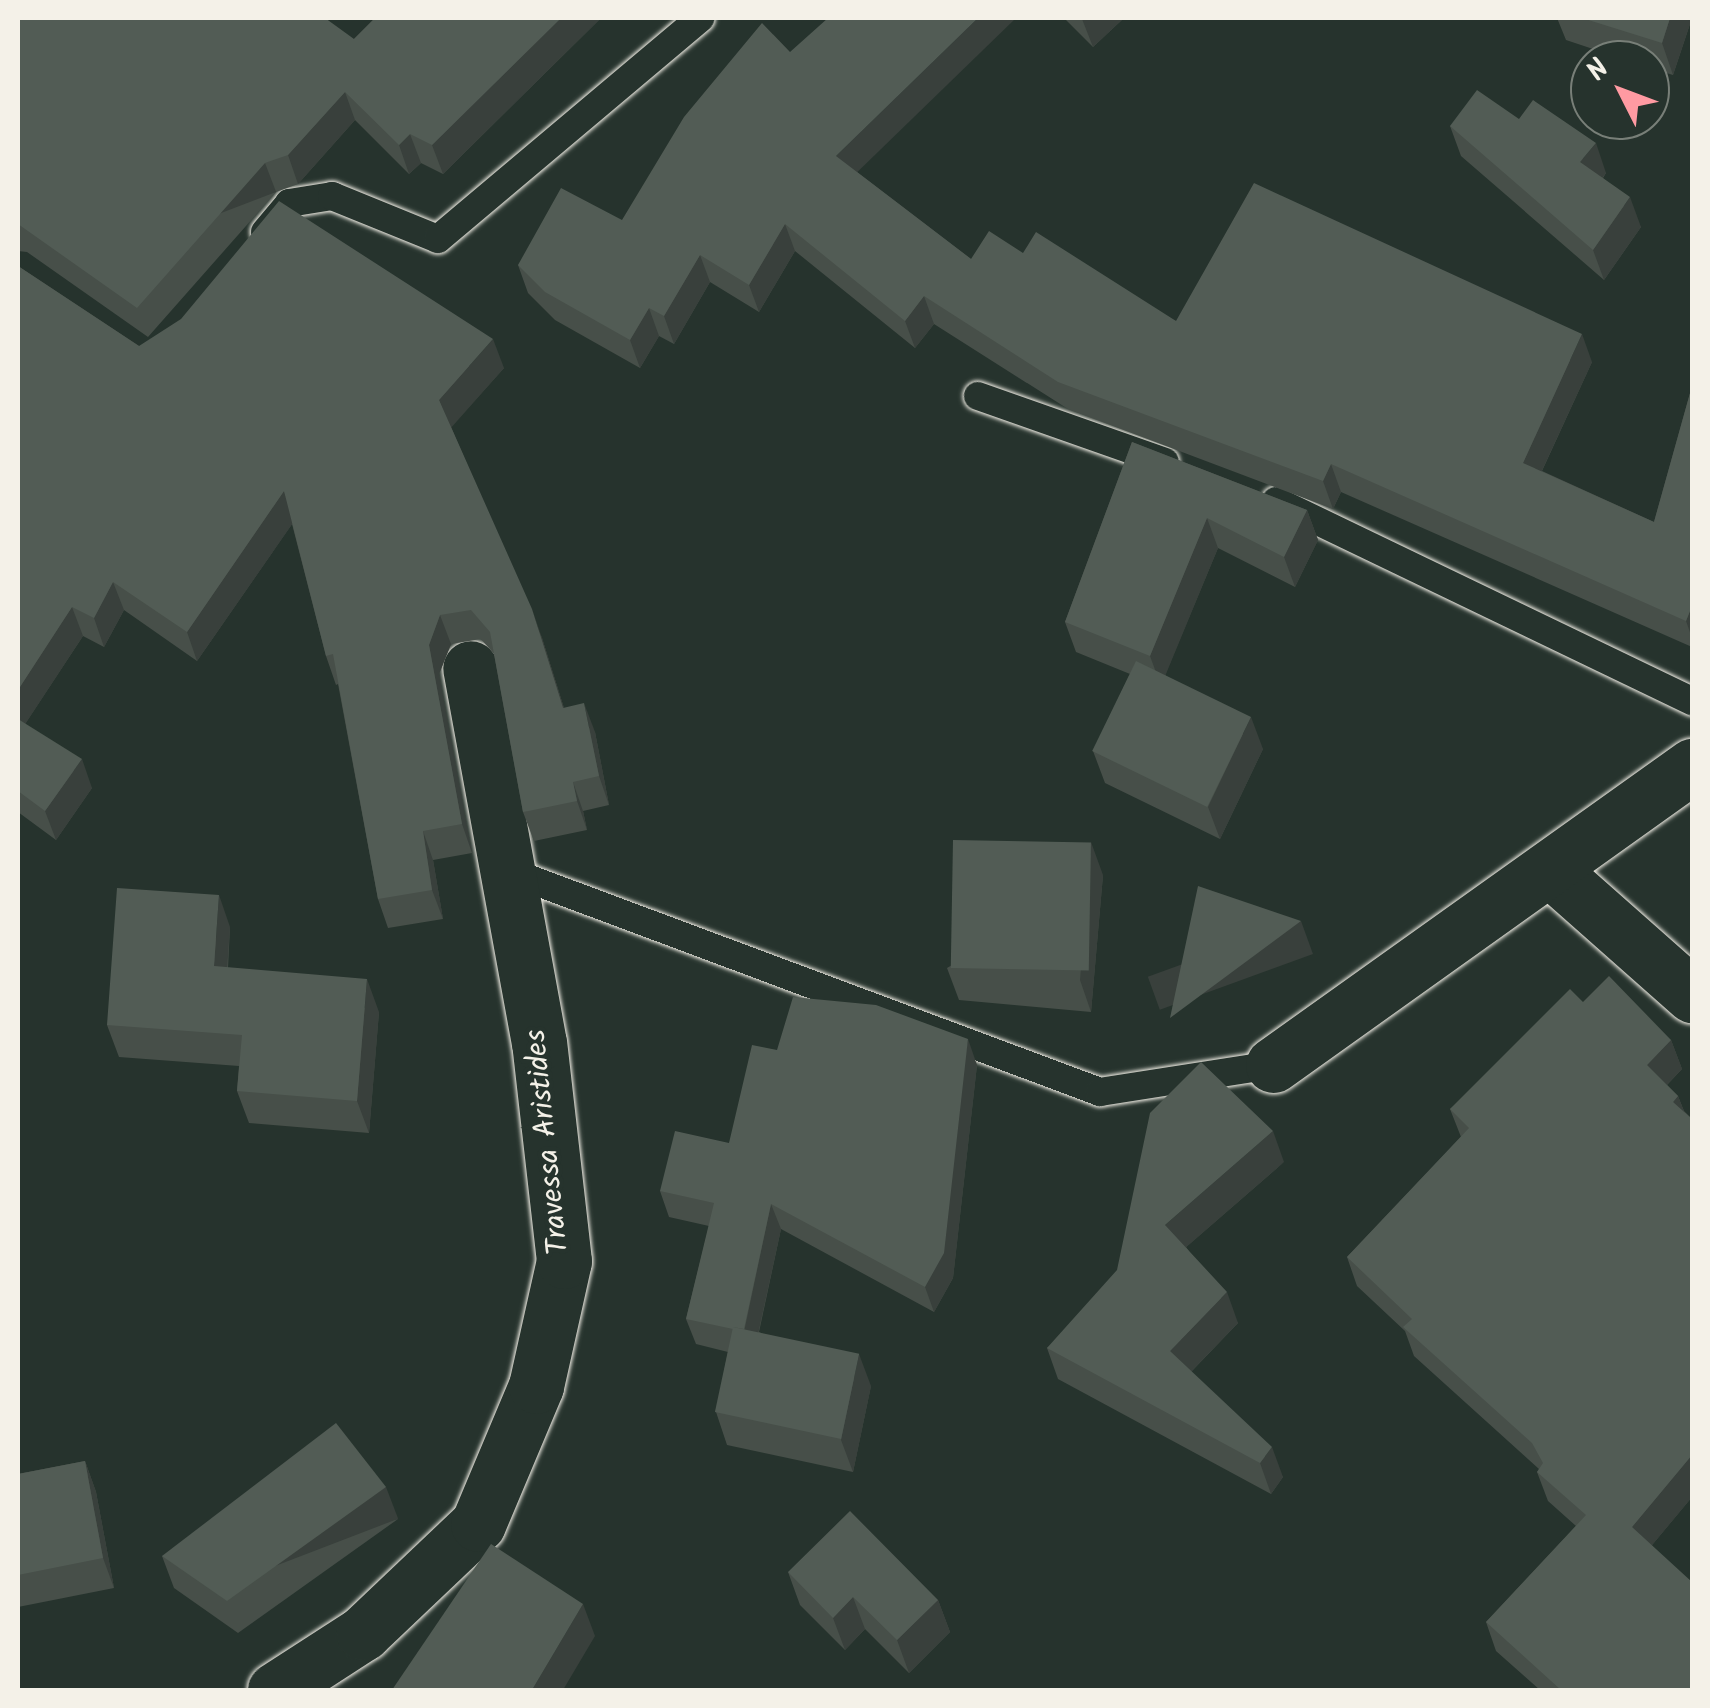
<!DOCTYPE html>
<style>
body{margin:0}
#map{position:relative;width:1710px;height:1708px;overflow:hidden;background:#26332d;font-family:Kalam,sans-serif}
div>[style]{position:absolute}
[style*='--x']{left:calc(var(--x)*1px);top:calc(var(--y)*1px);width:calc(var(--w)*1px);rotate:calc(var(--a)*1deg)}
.roads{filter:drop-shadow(0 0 2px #f4f1e8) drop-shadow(0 0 2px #f4f1e8)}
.service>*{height:28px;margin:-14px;padding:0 14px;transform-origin:14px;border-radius:14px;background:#26332d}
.minor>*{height:55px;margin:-27.5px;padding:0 27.5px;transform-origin:27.5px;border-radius:27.5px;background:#26332d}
.wall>*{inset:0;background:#474f49}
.shaded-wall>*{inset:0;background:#39403c;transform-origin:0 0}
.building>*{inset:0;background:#525c55;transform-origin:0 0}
span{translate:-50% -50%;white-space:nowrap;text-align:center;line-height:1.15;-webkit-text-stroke:9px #26332d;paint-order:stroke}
.street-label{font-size:30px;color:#f4f1e8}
.frame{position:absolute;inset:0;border:20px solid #f4f1e8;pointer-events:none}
.north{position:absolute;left:1570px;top:40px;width:100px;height:100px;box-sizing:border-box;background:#26332d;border:2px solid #787f78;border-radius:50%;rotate:312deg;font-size:28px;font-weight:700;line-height:40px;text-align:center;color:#f4f1e8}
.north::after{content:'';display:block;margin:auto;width:35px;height:45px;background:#ff9aa2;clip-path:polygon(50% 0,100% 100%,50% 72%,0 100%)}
</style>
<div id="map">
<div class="roads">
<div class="service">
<div style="--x:265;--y:232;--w:38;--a:-50"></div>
<div style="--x:289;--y:203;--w:44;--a:-9.2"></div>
<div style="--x:332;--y:196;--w:114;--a:22.1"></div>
<div style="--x:438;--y:239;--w:343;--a:-40.1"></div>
<div style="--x:978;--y:396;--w:198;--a:19.4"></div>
<div style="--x:1276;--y:501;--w:462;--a:25.7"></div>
<div style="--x:508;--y:871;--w:632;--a:20.47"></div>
<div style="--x:1100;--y:1092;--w:175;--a:-8.9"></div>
</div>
<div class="minor">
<div style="--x:1553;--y:872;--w:186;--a:41.5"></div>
<div style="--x:1273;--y:1065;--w:515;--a:-35.51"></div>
<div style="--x:275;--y:1690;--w:105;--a:-32.9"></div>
<div style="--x:363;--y:1633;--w:158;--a:-43.5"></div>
<div style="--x:478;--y:1524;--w:150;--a:-67.2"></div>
<div style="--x:536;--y:1386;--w:128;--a:-77.4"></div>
<div style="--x:564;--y:1261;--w:219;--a:-96.5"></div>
<div style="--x:539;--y:1043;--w:381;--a:-100.4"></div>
</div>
</div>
<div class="wall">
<div style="clip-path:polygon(375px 18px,601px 18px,443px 174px,421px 163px,409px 174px,355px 120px,298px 184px,276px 192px,148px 337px,27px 252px,18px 251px,18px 22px,354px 39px)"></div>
<div style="clip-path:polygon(1064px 18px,1124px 18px,1093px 47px)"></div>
<div style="clip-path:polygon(1557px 18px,1692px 18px,1673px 75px,1650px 68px,1650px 60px,1626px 60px,1566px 40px)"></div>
<div style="clip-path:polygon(1519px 119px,1606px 173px,1603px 178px,1641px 227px,1604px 280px,1461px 156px,1450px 126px)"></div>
<div style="clip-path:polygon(857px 172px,971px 259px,1023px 253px,1176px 321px,1592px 362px,1542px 471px,1654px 522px,1692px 386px,1692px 647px,1341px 492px,1333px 509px,1068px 409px,934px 324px,915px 348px,795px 251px,759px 312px,710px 282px,674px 344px,659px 336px,640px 368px,555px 320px,528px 293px,518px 265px,622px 220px)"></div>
<div style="clip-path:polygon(18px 266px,139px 346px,504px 368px,451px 427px,542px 638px,564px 708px,595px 732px,609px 805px,583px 811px,587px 830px,534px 841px,523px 812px,494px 654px,481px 639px,451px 644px,439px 674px,472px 853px,433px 860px,443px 919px,388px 928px,378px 899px,338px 684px,336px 685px,326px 656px,292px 524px,197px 661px,124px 610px,104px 647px,83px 636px,25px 724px,92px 788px,56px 840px,18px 812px)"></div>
<div style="clip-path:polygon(1132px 442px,1307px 510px,1318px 540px,1295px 587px,1218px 548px,1165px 675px,1263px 749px,1220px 839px,1105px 783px,1093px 751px,1130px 674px,1076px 652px,1065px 622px)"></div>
<div style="clip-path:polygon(1103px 875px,1091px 1012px,959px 1000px,947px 968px)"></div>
<div style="clip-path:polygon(230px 927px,228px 968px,379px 1012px,369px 1133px,249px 1123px,237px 1091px,239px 1066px,119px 1057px,107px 1025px)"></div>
<div style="clip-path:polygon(1583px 1002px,1671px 1040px,1682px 1069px,1667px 1085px,1678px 1096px,1684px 1111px,1692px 1119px,1692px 1497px,1652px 1545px,1692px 1690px,1540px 1690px,1496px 1651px,1486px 1622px,1576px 1526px,1548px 1501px,1537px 1472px,1539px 1469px,1414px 1356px,1405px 1331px,1357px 1286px,1347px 1257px,1461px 1137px,1450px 1109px)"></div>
<div style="clip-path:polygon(777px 1050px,977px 1065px,953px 1278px,934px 1312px,781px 1229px,759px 1332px,871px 1386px,853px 1472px,727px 1445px,716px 1412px,728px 1352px,696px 1344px,686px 1319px,709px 1226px,669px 1217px,660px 1191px,729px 1143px)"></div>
<div style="clip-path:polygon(1284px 1162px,1186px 1247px,1238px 1323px,1191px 1372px,1283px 1477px,1271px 1494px,1058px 1379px,1047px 1348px)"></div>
<div style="clip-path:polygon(85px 1461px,96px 1492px,114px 1588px,18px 1607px,18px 1474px)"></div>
<div style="clip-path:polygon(398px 1519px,238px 1633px,174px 1588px,162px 1556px)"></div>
<div style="clip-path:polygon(788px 1572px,938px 1600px,950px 1632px,909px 1673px,865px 1629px,845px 1650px,800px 1605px)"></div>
</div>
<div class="shaded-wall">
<div style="clip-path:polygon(561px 18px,601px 18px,443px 174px,432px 145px)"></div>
<div style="clip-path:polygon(978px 18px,1016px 18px,846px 183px,836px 156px)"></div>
<div style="clip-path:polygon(1084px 18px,1124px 18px,1093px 47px,1082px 19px)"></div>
<div style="clip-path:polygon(1670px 18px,1692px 18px,1673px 75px,1662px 43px)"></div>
<div style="clip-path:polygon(345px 92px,355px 120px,298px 184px,288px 155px)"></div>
<div style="clip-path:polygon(410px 134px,421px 163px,409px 174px,399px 145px)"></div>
<div style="clip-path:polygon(1596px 143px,1606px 173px,1591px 192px,1580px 162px)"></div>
<div style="left:265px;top:163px;width:31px;height:193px;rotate:69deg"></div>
<div style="clip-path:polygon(1630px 197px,1641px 227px,1604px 280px,1593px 250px)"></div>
<div style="clip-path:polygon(785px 224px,795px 251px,759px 312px,749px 285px)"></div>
<div style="clip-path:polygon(700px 255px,710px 282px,674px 344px,664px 316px)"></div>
<div style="clip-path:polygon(924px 296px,934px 324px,915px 348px,905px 321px)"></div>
<div style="clip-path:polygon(649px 308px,659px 336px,640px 368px,630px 340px)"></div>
<div style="clip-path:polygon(1582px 334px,1592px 362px,1533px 490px,1523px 463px)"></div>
<div style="clip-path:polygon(493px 339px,504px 368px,450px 429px,439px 400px)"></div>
<div style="clip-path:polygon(1331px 464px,1341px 492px,1333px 509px,1323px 481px)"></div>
<div style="clip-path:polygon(284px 491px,295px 520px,197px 661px,187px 632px)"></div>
<div style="clip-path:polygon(1307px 510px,1318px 540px,1295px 587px,1284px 557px)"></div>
<div style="clip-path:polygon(1207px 518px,1218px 548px,1161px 686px,1150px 656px)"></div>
<div style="clip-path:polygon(113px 582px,124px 610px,104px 647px,94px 618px)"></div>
<div style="clip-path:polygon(1692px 606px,1692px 638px,1686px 621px)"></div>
<div style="clip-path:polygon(72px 607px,83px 636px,18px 735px,18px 690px)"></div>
<div style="clip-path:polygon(532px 609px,542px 638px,573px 737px,563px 708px)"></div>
<div style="clip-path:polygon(440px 615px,451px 644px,439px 674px,472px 853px,462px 824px,429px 645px)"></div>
<div style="clip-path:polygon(584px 703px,595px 732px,609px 805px,599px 776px)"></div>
<div style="clip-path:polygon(1251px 717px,1263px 749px,1220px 839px,1208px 807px)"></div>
<div style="clip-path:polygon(82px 759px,92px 788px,56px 840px,45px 811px)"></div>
<div style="clip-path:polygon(573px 782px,583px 811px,587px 830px,577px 801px)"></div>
<div style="clip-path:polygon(423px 831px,433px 860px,443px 919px,432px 890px)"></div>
<div style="clip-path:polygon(1091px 842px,1103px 875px,1091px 1012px,1080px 980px)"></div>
<div style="clip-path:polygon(219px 895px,230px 927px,225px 999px,214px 966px)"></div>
<div style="left:1301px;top:921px;width:35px;height:163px;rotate:70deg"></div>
<div style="clip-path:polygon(367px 979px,379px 1012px,369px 1133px,357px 1101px)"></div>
<div style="clip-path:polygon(968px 1039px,977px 1065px,953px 1278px,934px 1312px,925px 1287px)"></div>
<div style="clip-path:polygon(1671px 1040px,1682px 1069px,1658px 1094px,1647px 1065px)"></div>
<div style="clip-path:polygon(1678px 1096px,1689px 1125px,1673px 1102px)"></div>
<div style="clip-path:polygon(1273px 1131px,1284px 1162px,1176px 1256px,1165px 1225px)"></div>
<div style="clip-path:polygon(771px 1204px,781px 1229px,753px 1357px,744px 1332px)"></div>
<div style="clip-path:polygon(1227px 1292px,1238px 1323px,1181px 1382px,1170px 1351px)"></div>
<div style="clip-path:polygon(859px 1354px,871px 1386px,853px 1472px,841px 1440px)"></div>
<div style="clip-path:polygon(1272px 1447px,1283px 1477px,1271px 1494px,1260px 1463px)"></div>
<div style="clip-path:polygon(1692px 1455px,1692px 1497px,1643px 1556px,1632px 1527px)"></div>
<div style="clip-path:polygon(85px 1461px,96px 1492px,114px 1588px,103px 1558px)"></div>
<div style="left:386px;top:1487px;width:34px;height:196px;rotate:69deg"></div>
<div style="clip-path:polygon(853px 1597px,865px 1629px,845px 1650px,833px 1618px)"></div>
<div style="clip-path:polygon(938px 1600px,950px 1632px,909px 1673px,897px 1640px)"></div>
<div style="clip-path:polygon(583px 1604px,595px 1636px,563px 1690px,532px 1690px)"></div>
</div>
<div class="building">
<div style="clip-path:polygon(20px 18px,325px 18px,354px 39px,375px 18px,561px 18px,432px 145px,410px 134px,399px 145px,345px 92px,288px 155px,265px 163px,137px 308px,18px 224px,18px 22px)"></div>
<div style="clip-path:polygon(828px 18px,978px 18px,836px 156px,971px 259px,989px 231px,1023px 253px,1036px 232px,1176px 321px,1254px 183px,1582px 334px,1523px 463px,1654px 522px,1692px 386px,1692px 606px,1686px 621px,1331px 464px,1323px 481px,1058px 382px,924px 296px,905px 321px,785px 224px,749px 285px,700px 255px,664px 316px,649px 308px,630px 340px,545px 292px,518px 265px,561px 188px,622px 220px,684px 117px,762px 23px,790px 52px)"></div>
<div style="clip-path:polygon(1582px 18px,1670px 18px,1662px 43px)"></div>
<div style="clip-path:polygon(1477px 90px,1519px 119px,1533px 100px,1596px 143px,1580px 162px,1630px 197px,1593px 250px,1450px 126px)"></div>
<div style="clip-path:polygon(279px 201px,493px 339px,439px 400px,532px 609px,563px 708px,584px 703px,599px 776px,573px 782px,577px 801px,523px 812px,490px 632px,471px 610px,440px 615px,429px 645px,462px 824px,423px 831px,432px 890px,378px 899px,333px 654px,326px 656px,284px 491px,187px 632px,113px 582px,94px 618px,72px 607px,18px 690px,18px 266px,139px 346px,181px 319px)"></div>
<div style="clip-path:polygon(1132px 442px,1307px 510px,1284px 557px,1207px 518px,1150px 656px,1065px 622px)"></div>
<div style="left:1136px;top:661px;width:128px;height:100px;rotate:26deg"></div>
<div style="clip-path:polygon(18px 719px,82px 759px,45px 811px,18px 791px)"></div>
<div style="left:953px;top:840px;width:138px;height:128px;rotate:1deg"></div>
<div style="clip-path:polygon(1198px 886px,1301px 921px,1170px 1018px)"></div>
<div style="clip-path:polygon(117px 888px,219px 895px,214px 966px,367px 979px,357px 1101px,237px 1091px,242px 1035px,107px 1025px)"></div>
<div style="clip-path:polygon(1609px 976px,1671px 1040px,1647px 1065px,1678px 1096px,1673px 1102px,1692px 1119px,1692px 1455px,1632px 1527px,1692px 1582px,1692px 1690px,1561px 1690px,1486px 1622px,1586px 1515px,1537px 1472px,1543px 1463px,1532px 1443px,1403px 1327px,1412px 1319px,1347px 1257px,1469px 1128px,1450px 1109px,1570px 989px,1583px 1002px)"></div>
<div style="clip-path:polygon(793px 997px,876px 1005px,968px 1039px,944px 1253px,925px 1287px,771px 1204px,744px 1329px,733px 1327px,733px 1329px,686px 1319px,714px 1203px,660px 1191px,675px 1131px,729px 1143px,752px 1045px,777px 1050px)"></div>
<div style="clip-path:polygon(1201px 1062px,1273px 1131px,1165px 1225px,1227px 1292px,1170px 1351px,1272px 1447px,1260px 1463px,1047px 1348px,1117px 1270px,1150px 1113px)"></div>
<div style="left:733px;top:1327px;width:129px;height:87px;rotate:12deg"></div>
<div style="clip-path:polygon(336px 1423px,386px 1487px,227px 1601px,162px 1556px)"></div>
<div style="clip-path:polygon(85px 1461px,103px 1558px,18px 1575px,18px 1474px)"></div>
<div style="clip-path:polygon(850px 1511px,938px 1600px,897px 1640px,853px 1597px,833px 1618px,788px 1572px)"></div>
<div style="clip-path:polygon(491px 1544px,583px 1604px,532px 1690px,392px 1690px)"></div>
</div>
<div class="street-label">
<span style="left:548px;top:1142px;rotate:-96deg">Travessa Aristides</span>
</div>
<div class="frame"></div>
<div class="north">N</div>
</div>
